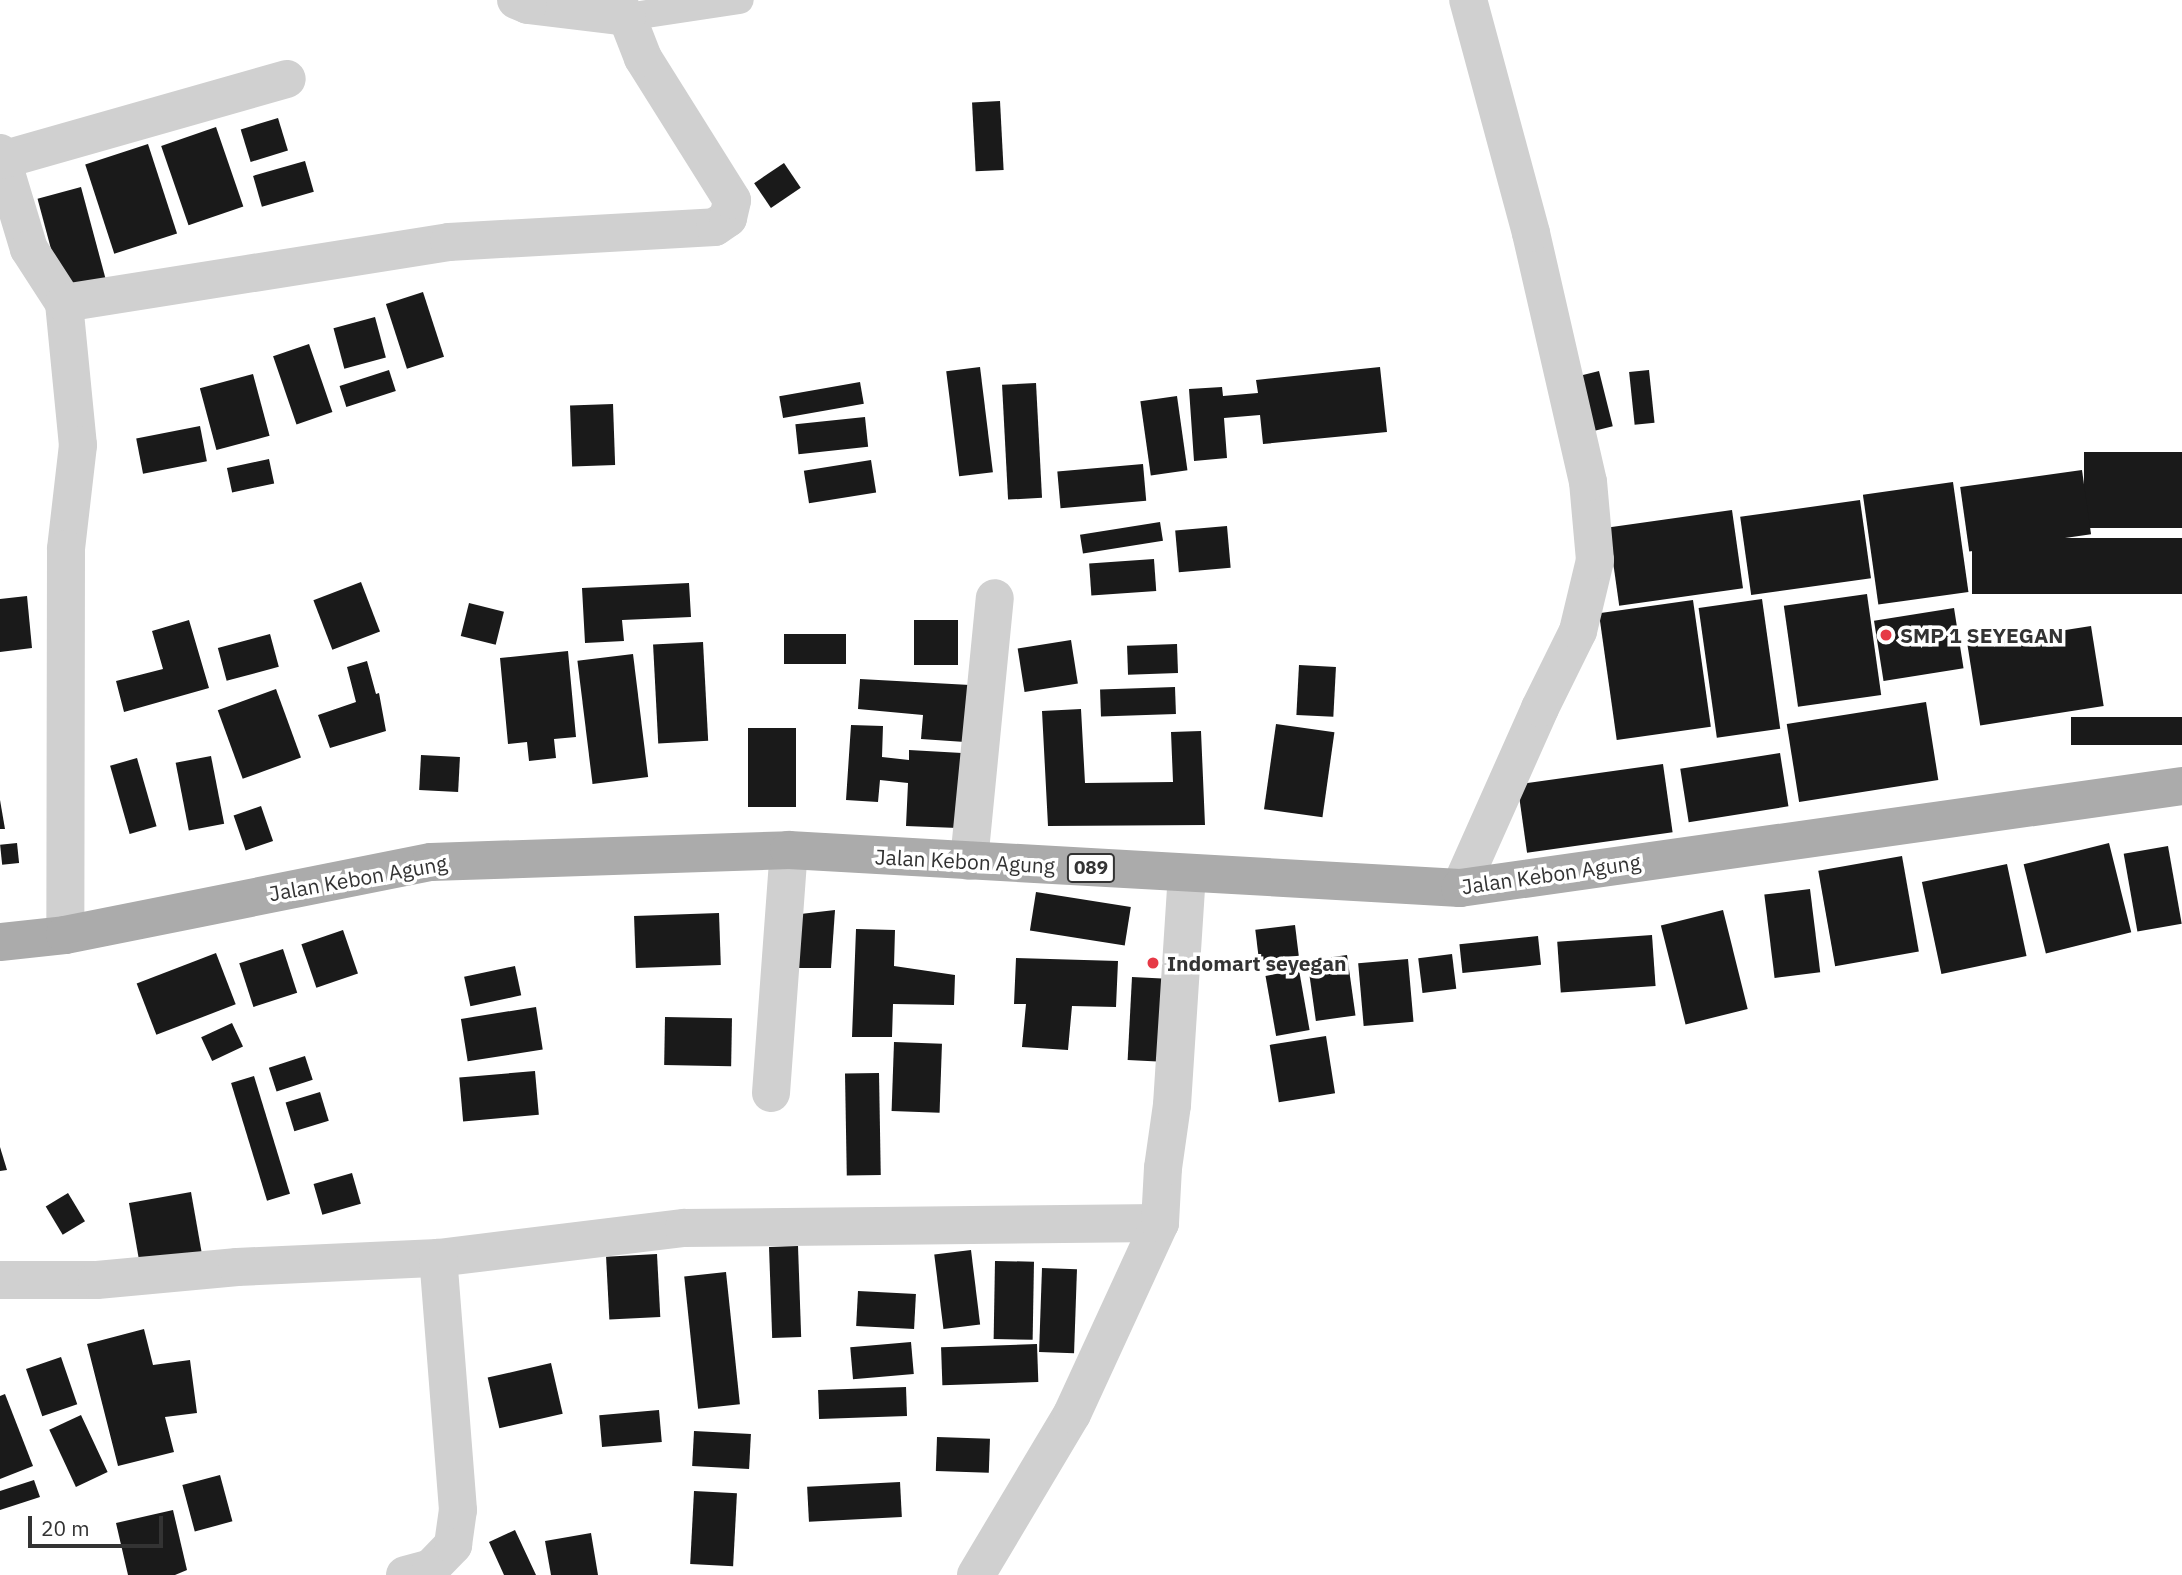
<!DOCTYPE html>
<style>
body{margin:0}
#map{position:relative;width:2182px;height:1575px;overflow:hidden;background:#fff;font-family:"IBM Plex Sans",sans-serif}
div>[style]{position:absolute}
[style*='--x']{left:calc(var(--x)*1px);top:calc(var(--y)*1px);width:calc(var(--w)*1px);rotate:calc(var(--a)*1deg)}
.building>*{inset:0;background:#1a1a1a;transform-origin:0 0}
.service>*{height:28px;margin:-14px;padding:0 14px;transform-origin:14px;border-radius:14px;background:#d0d0d0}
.minor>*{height:38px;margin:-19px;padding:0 19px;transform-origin:19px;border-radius:19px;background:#d0d0d0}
.primary>*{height:38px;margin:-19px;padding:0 19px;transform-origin:19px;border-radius:19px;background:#ababab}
.dots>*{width:19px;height:19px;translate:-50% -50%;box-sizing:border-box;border:4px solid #fff;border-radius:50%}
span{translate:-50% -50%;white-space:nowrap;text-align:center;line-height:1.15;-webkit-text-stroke:7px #fff;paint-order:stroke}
.shield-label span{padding:2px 5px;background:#fff;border:2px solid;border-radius:5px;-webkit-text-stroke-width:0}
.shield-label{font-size:19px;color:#333;font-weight:700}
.poi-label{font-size:21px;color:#333;font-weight:700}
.left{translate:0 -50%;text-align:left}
.street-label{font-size:21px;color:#333}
.scale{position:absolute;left:28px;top:1516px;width:135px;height:32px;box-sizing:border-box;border:4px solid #333;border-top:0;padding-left:9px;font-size:21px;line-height:24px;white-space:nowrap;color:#333;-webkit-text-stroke:5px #fff;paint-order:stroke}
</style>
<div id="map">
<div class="building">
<div style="left:1000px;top:101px;width:69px;height:28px;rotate:87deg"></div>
<div style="left:278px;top:118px;width:34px;height:39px;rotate:73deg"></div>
<div style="left:216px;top:127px;width:84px;height:58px;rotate:71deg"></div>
<div style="left:148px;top:144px;width:94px;height:66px;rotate:72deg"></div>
<div style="left:305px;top:161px;width:32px;height:54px;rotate:74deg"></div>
<div style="left:784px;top:163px;width:30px;height:36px;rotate:56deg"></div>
<div style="left:81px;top:187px;width:95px;height:45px;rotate:75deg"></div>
<div style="left:423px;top:292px;width:68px;height:39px;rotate:72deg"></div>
<div style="left:375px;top:317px;width:42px;height:43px;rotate:75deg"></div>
<div style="left:309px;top:344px;width:72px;height:38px;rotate:71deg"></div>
<div style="left:980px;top:367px;width:106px;height:34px;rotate:83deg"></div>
<div style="clip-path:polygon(1380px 367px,1387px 432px,1263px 444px,1260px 415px,1224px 418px,1227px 458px,1194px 461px,1189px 389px,1222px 387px,1223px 396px,1258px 393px,1256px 380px)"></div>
<div style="left:389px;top:370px;width:22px;height:52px;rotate:72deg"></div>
<div style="left:1649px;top:370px;width:53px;height:20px;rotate:84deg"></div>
<div style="left:1599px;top:371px;width:57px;height:30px;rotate:76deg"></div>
<div style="left:253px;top:374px;width:64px;height:55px;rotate:75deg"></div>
<div style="left:860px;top:382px;width:22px;height:82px;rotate:80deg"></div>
<div style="left:1036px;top:383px;width:115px;height:34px;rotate:87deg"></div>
<div style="left:1177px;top:396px;width:75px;height:37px;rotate:82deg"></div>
<div style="left:613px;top:404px;width:61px;height:43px;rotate:88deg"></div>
<div style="left:865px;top:417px;width:30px;height:70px;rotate:84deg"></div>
<div style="left:200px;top:426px;width:36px;height:65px;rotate:79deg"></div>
<div style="left:2182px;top:452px;width:76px;height:98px;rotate:90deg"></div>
<div style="left:269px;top:459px;width:25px;height:43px;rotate:78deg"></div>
<div style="left:871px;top:460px;width:33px;height:68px;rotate:81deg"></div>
<div style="left:1143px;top:464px;width:37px;height:86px;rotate:85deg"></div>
<div style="left:2082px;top:470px;width:65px;height:123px;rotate:82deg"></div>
<div style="left:1953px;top:482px;width:111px;height:91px;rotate:82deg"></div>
<div style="left:1860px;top:500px;width:79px;height:121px;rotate:82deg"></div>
<div style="left:1732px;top:510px;width:79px;height:125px;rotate:82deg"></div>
<div style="left:1160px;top:522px;width:19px;height:81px;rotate:81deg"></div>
<div style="left:1227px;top:526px;width:42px;height:52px;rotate:85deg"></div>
<div style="left:2182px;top:538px;width:56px;height:210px;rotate:90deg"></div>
<div style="left:1154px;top:559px;width:32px;height:65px;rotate:86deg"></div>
<div style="left:361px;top:582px;width:53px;height:51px;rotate:69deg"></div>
<div style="clip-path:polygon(689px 583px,691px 617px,622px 620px,624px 641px,585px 643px,582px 588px)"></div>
<div style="left:1867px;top:594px;width:102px;height:84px;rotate:82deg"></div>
<div style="clip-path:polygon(27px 596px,32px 648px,0 652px,0 599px)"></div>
<div style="left:1762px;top:599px;width:131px;height:64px;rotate:82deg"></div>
<div style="left:1693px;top:600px;width:128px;height:95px;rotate:82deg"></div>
<div style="left:469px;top:603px;width:36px;height:34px;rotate:14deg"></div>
<div style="left:1954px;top:608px;width:61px;height:81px;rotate:81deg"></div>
<div style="clip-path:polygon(189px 620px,209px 688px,124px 712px,116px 681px,163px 669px,152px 631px)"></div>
<div style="left:914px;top:620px;width:44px;height:45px"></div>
<div style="left:2091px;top:626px;width:81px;height:125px;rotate:81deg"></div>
<div style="left:270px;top:634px;width:34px;height:54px;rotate:75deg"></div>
<div style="left:846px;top:634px;width:30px;height:62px;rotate:90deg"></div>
<div style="left:1071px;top:640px;width:44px;height:54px;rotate:81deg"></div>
<div style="left:703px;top:642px;width:99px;height:50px;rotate:87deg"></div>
<div style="left:1177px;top:644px;width:29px;height:50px;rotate:88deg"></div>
<div style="clip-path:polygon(568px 651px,576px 737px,554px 739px,556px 758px,529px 761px,527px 742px,508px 744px,500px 658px)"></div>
<div style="left:633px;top:654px;width:124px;height:56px;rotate:83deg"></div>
<div style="clip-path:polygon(367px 661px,376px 694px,379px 693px,386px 731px,330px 748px,318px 715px,356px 702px,347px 667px)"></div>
<div style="left:1299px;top:665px;width:37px;height:50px;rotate:3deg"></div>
<div style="clip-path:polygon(860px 679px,970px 685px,965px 742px,921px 739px,923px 715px,858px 709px)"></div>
<div style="left:1175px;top:687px;width:27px;height:75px;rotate:88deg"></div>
<div style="left:276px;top:689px;width:73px;height:62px;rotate:70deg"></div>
<div style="left:1926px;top:702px;width:79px;height:141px;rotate:81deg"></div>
<div style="clip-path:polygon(1081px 709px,1085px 783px,1173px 782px,1171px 732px,1201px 731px,1205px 825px,1048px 826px,1042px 711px)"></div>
<div style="left:2182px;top:717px;width:28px;height:111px;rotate:90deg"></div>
<div style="left:1276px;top:724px;width:59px;height:86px;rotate:8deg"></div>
<div style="clip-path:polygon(851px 725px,883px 726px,882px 757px,909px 760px,909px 750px,962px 753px,958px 828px,906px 826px,908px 783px,880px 780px,878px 802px,846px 800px)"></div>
<div style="left:748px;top:728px;width:48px;height:79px"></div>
<div style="left:1780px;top:753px;width:54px;height:101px;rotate:81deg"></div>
<div style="left:421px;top:755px;width:39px;height:35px;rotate:3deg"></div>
<div style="left:211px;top:756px;width:69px;height:36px;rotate:79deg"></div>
<div style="left:137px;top:758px;width:71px;height:28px;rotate:74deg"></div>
<div style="left:1663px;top:764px;width:69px;height:147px;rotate:82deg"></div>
<div style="clip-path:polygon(0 800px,5px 829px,0 829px)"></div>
<div style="left:261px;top:806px;width:37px;height:29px;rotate:71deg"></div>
<div style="left:17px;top:843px;width:20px;height:17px;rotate:84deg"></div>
<div style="left:2109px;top:843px;width:92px;height:88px;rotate:76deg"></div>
<div style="left:2168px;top:846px;width:79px;height:45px;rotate:80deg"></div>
<div style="left:1902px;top:856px;width:97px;height:85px;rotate:80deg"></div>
<div style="left:2007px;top:864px;width:94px;height:87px;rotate:78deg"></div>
<div style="left:1810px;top:889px;width:84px;height:46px;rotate:83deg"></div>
<div style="left:1036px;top:892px;width:96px;height:39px;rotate:9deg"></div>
<div style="clip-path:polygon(835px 910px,831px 968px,789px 968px,792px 915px)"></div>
<div style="left:1723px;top:910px;width:102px;height:64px;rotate:76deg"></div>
<div style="left:719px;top:913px;width:52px;height:85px;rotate:88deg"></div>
<div style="left:1295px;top:925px;width:31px;height:40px;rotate:83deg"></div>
<div style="clip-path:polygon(856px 929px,895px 930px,894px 966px,955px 975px,954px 1005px,893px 1004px,892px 1037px,852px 1037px)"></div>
<div style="left:343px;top:930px;width:46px;height:44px;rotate:71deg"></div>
<div style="left:1652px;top:935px;width:51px;height:95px;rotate:86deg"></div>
<div style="left:1538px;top:936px;width:29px;height:79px;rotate:84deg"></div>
<div style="left:283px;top:949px;width:46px;height:46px;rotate:72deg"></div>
<div style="left:216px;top:953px;width:55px;height:85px;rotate:69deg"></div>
<div style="left:1452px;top:954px;width:35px;height:34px;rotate:83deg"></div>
<div style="left:1347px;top:955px;width:61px;height:40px;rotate:82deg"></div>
<div style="clip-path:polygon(1016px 958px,1118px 961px,1116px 1007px,1072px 1006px,1068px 1050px,1022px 1047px,1026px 1004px,1014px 1004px)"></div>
<div style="left:1408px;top:959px;width:63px;height:50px;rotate:85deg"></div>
<div style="left:515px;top:966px;width:30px;height:52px;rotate:78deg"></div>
<div style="left:1299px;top:970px;width:61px;height:34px;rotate:80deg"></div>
<div style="left:1132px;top:977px;width:40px;height:83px;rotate:3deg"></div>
<div style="left:536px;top:1007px;width:43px;height:76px;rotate:81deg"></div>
<div style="left:665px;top:1017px;width:67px;height:48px;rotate:1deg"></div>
<div style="left:232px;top:1023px;width:26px;height:34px;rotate:65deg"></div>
<div style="left:1326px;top:1036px;width:58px;height:57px;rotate:81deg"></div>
<div style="left:894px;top:1042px;width:48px;height:69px;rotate:2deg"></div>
<div style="left:305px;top:1056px;width:25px;height:38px;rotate:72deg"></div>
<div style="left:535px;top:1071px;width:44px;height:76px;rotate:85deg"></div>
<div style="left:879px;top:1073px;width:102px;height:34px;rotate:89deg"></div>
<div style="left:254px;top:1076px;width:123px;height:24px;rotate:73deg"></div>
<div style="left:320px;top:1092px;width:30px;height:36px;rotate:73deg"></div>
<div style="clip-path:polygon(0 1147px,7px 1170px,0 1171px)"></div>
<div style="left:352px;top:1173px;width:32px;height:40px;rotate:74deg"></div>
<div style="left:191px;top:1192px;width:61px;height:63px;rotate:80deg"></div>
<div style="left:68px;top:1193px;width:33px;height:26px;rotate:59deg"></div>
<div style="left:798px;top:1246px;width:91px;height:29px;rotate:88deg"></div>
<div style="left:971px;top:1250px;width:75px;height:37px;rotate:83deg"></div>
<div style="left:657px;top:1254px;width:63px;height:51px;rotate:87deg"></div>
<div style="left:995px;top:1261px;width:39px;height:78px;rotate:1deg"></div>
<div style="left:1042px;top:1268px;width:35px;height:84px;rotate:2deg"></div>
<div style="left:726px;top:1272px;width:133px;height:42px;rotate:84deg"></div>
<div style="left:858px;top:1291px;width:58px;height:35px;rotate:3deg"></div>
<div style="clip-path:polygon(144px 1329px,153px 1365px,190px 1360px,197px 1413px,165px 1417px,174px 1452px,118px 1466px,87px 1344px)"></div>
<div style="left:911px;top:1342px;width:32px;height:61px;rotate:85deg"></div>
<div style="left:1037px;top:1344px;width:38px;height:96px;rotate:88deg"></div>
<div style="left:61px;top:1357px;width:50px;height:37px;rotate:71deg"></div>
<div style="left:551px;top:1363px;width:52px;height:65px;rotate:77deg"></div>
<div style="left:906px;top:1387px;width:29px;height:88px;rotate:88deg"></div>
<div style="clip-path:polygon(5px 1394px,33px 1466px,0 1479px,0 1396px)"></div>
<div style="left:659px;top:1410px;width:32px;height:60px;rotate:85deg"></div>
<div style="left:81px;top:1415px;width:63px;height:35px;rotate:65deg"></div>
<div style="left:694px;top:1431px;width:57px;height:35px;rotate:3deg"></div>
<div style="left:937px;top:1437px;width:53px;height:34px;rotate:2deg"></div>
<div style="left:220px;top:1475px;width:48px;height:39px;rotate:75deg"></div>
<div style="clip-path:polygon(34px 1480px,40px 1497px,0 1510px,0 1491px)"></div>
<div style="left:900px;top:1482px;width:35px;height:93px;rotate:87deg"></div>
<div style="left:694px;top:1491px;width:43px;height:73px;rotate:3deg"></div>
<div style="clip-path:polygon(173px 1510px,187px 1570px,175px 1575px,128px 1575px,116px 1523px)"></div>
<div style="clip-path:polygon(515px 1530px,536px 1575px,504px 1575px,489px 1542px)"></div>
<div style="clip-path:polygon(591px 1533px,598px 1575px,551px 1575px,545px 1541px)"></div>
</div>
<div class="service">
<div style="--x:624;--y:0;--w:17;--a:80"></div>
<div style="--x:627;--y:17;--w:114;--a:-8.6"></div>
</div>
<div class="minor">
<div style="--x:0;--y:153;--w:100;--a:73.2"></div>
<div style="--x:29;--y:249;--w:64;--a:57.1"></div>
<div style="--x:64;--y:303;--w:143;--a:84.4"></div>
<div style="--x:78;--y:445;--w:105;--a:96.6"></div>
<div style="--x:66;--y:549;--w:386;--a:90.1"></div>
<div style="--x:2;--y:160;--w:296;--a:-15.9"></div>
<div style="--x:64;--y:303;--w:390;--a:-9"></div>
<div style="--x:449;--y:242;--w:266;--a:-3.2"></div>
<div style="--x:715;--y:227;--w:16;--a:-35"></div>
<div style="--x:728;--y:218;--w:18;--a:-77"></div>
<div style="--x:732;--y:200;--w:168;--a:-122.1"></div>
<div style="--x:643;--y:58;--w:44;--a:-111.3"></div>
<div style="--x:627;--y:17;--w:100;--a:-173.1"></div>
<div style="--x:528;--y:5;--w:13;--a:-157"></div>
<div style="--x:969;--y:861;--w:264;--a:-84.4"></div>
<div style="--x:1460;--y:888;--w:197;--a:-66"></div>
<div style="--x:1540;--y:708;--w:86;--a:-63.7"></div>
<div style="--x:1578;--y:631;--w:73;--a:-76.5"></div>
<div style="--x:1595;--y:560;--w:78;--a:-95.1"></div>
<div style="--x:1588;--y:482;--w:255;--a:-102.9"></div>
<div style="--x:1531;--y:233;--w:241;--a:-105.1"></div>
<div style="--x:771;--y:1093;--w:244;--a:-85.8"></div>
<div style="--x:0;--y:1280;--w:97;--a:0"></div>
<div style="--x:97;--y:1280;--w:141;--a:-5.3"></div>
<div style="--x:237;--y:1267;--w:201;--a:-2.6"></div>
<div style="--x:438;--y:1258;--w:248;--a:-7"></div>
<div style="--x:684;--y:1228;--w:476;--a:-0.6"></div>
<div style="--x:405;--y:1575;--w:27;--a:-15"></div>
<div style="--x:431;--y:1568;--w:32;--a:-46"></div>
<div style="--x:453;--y:1545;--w:35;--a:-82"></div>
<div style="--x:458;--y:1510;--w:253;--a:-94.5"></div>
<div style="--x:976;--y:1575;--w:187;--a:-59.2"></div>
<div style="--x:1072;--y:1414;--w:210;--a:-65.3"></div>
<div style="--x:1160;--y:1223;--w:55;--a:-86.9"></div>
<div style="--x:1163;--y:1168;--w:64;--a:-81.9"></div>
<div style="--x:1172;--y:1105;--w:232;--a:-86.3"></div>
</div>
<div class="primary">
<div style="--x:0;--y:942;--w:65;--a:-6.1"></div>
<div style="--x:65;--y:935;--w:373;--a:-11.3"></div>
<div style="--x:431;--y:862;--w:358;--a:-1.9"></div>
<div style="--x:789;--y:850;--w:672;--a:3.24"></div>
<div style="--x:1460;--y:888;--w:729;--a:-8.04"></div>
</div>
<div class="dots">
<div style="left:1886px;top:635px;background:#e63946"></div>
<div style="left:1153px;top:963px;background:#e63946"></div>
</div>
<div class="shield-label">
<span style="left:1091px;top:868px">089</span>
</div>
<div class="poi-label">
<span class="left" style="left:1900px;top:635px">SMP 1 SEYEGAN</span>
<span class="left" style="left:1167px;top:963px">Indomart seyegan</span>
</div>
<div class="street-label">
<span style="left:965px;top:861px;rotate:3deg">Jalan Kebon Agung</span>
<span style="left:1551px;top:874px;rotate:-8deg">Jalan Kebon Agung</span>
<span style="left:358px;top:878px;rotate:-10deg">Jalan Kebon Agung</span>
</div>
<div class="scale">20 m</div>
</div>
